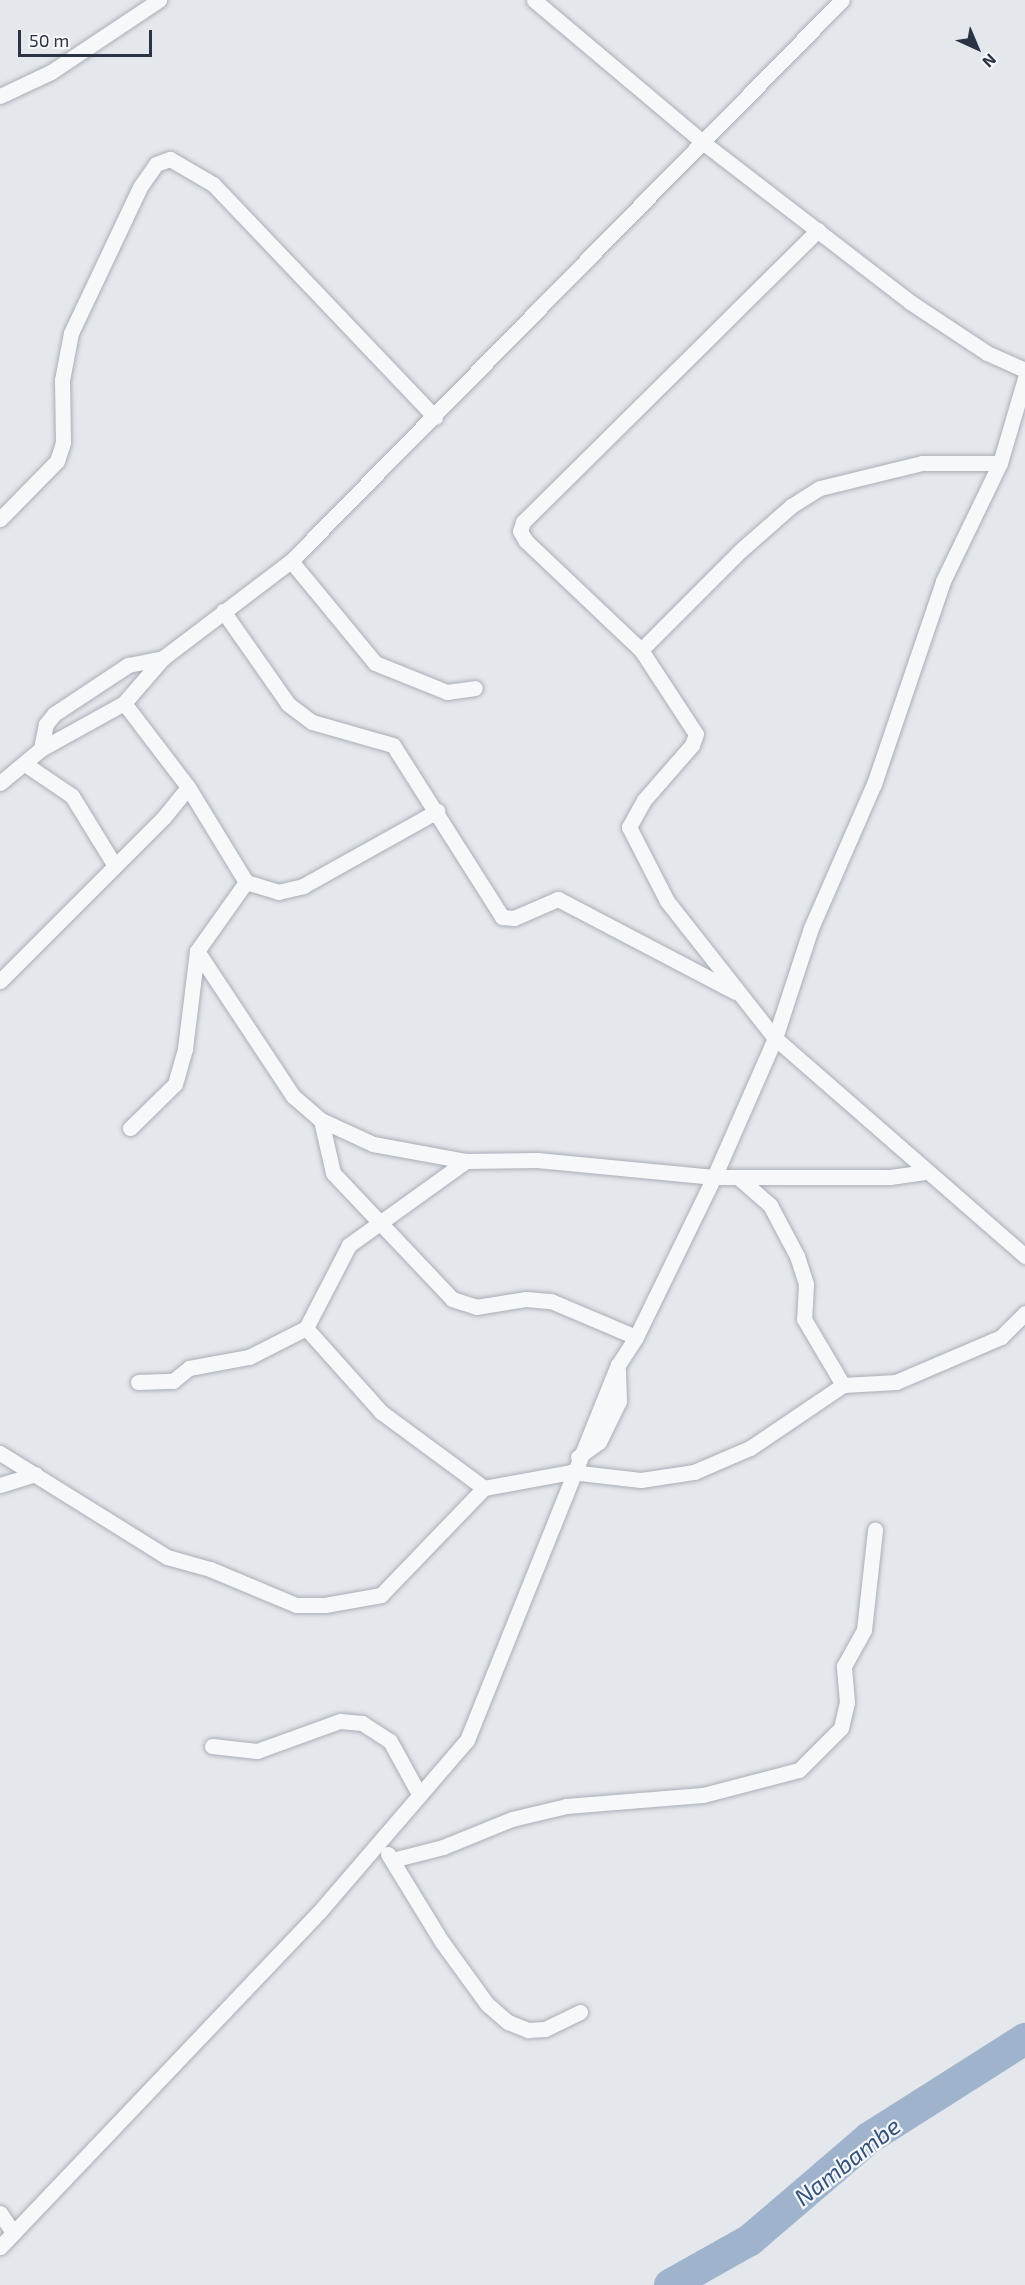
<!DOCTYPE html>
<style>
body{margin:0}
#map{position:relative;width:1025px;height:2285px;overflow:hidden;background:#e4e7ec;font-family:"Exo 2",sans-serif}
div>[style]{position:absolute}
[style*='--x']{left:calc(var(--x)*1px);top:calc(var(--y)*1px);width:calc(var(--w)*1px);rotate:calc(var(--a)*1deg)}
.river>*{height:32px;margin:-16px;padding:0 16px;transform-origin:16px;border-radius:16px;background:#9fb4cc}
.roads{filter:drop-shadow(0 0 2px #a9aeb7) drop-shadow(0 0 2px #a9aeb7)}
.street>*{height:15px;margin:-7.5px;padding:0 7.5px;transform-origin:7.5px;border-radius:7.5px;background:#f7f8fa}
span{translate:-50% -50%;white-space:nowrap;text-align:center;line-height:1.15;-webkit-text-stroke:4.5px #f4f6f9;paint-order:stroke}
.water-label{font-size:24px;color:#34527a;font-style:italic}
.north{position:absolute;left:947px;top:18px;width:60px;height:60px;-webkit-text-stroke:4px #f4f6f9;paint-order:stroke;rotate:136deg;font-size:16px;font-weight:700;line-height:24px;text-align:center;color:#2b3445}
.north::after{content:'';display:block;margin:auto;width:21px;height:27px;background:#2b3445;clip-path:polygon(50% 0,100% 100%,50% 72%,0 100%)}
.scale{position:absolute;left:18px;top:30px;width:134px;height:27px;box-sizing:border-box;border:3px solid #2b3445;border-top:0;padding-left:8px;font-size:18px;line-height:21px;white-space:nowrap;color:#2b3445;-webkit-text-stroke:4px #f4f6f9;paint-order:stroke}
</style>
<div id="map">
<div class="river">
<div style="--x:670;--y:2285;--w:92;--a:-29.4"></div>
<div style="--x:750;--y:2240;--w:157;--a:-40.6"></div>
<div style="--x:869;--y:2138;--w:185;--a:-32.4"></div>
</div>
<div class="roads">
<div class="street">
<div style="--x:534;--y:0;--w:224;--a:40.1"></div>
<div style="--x:705;--y:144;--w:259;--a:37.6"></div>
<div style="--x:910;--y:302;--w:92;--a:33.5"></div>
<div style="--x:987;--y:353;--w:42;--a:24.1"></div>
<div style="--x:0;--y:96;--w:56;--a:-25.2"></div>
<div style="--x:51;--y:72;--w:130;--a:-33.7"></div>
<div style="--x:818;--y:230;--w:415;--a:135.3"></div>
<div style="--x:523;--y:522;--w:9;--a:108"></div>
<div style="--x:520;--y:531;--w:12;--a:59"></div>
<div style="--x:526;--y:541;--w:158;--a:43.5"></div>
<div style="--x:641;--y:650;--w:100;--a:56.8"></div>
<div style="--x:696;--y:734;--w:12;--a:110"></div>
<div style="--x:692;--y:745;--w:73;--a:131.1"></div>
<div style="--x:644;--y:800;--w:31;--a:119"></div>
<div style="--x:629;--y:827;--w:83;--a:62.8"></div>
<div style="--x:667;--y:901;--w:174;--a:51.8"></div>
<div style="--x:775;--y:1038;--w:332;--a:41.1"></div>
<div style="--x:0;--y:519;--w:81;--a:-45.5"></div>
<div style="--x:57;--y:461;--w:20;--a:-72"></div>
<div style="--x:63;--y:442;--w:62;--a:-90.9"></div>
<div style="--x:62;--y:380;--w:48;--a:-79.2"></div>
<div style="--x:71;--y:333;--w:161;--a:-64.7"></div>
<div style="--x:140;--y:187;--w:28;--a:-55"></div>
<div style="--x:156;--y:164;--w:15;--a:-20"></div>
<div style="--x:170;--y:159;--w:50;--a:30.2"></div>
<div style="--x:213;--y:184;--w:322;--a:46.4"></div>
<div style="--x:291;--y:561;--w:132;--a:50.5"></div>
<div style="--x:375;--y:663;--w:78;--a:21.9"></div>
<div style="--x:447;--y:692;--w:28;--a:-8"></div>
<div style="--x:223;--y:611;--w:113;--a:55"></div>
<div style="--x:288;--y:704;--w:30;--a:37"></div>
<div style="--x:312;--y:722;--w:84;--a:15.9"></div>
<div style="--x:393;--y:745;--w:204;--a:57.6"></div>
<div style="--x:502;--y:917;--w:12;--a:5"></div>
<div style="--x:514;--y:918;--w:48;--a:-23.4"></div>
<div style="--x:558;--y:899;--w:200;--a:27.7"></div>
<div style="--x:641;--y:650;--w:141;--a:-45"></div>
<div style="--x:741;--y:550;--w:67;--a:-41.3"></div>
<div style="--x:791;--y:506;--w:34;--a:-32"></div>
<div style="--x:820;--y:488;--w:105;--a:-13.8"></div>
<div style="--x:922;--y:463;--w:78;--a:0"></div>
<div style="--x:124;--y:703;--w:106;--a:52.7"></div>
<div style="--x:188;--y:787;--w:111;--a:58.6"></div>
<div style="--x:246;--y:882;--w:85;--a:125.4"></div>
<div style="--x:197;--y:951;--w:99;--a:97"></div>
<div style="--x:185;--y:1049;--w:36;--a:106"></div>
<div style="--x:175;--y:1084;--w:63;--a:135.6"></div>
<div style="--x:41;--y:749;--w:25;--a:-79"></div>
<div style="--x:46;--y:724;--w:13;--a:-51"></div>
<div style="--x:54;--y:714;--w:89;--a:-33.5"></div>
<div style="--x:128;--y:665;--w:36;--a:-11"></div>
<div style="--x:25;--y:764;--w:57;--a:34.2"></div>
<div style="--x:72;--y:796;--w:82;--a:58.4"></div>
<div style="--x:0;--y:783;--w:53;--a:-39.7"></div>
<div style="--x:41;--y:749;--w:95;--a:-29"></div>
<div style="--x:124;--y:703;--w:60;--a:-49.1"></div>
<div style="--x:163;--y:658;--w:161;--a:-37.2"></div>
<div style="--x:291;--y:561;--w:786;--a:-45.52"></div>
<div style="--x:246;--y:882;--w:34;--a:17"></div>
<div style="--x:278;--y:892;--w:26;--a:-13"></div>
<div style="--x:303;--y:886;--w:154;--a:-29.2"></div>
<div style="--x:197;--y:951;--w:174;--a:56.5"></div>
<div style="--x:293;--y:1096;--w:37;--a:41"></div>
<div style="--x:321;--y:1120;--w:57;--a:24.8"></div>
<div style="--x:373;--y:1144;--w:95;--a:10.4"></div>
<div style="--x:466;--y:1161;--w:71;--a:-0.8"></div>
<div style="--x:537;--y:1160;--w:178;--a:5.5"></div>
<div style="--x:714;--y:1177;--w:176;--a:0"></div>
<div style="--x:890;--y:1177;--w:37;--a:-8"></div>
<div style="--x:0;--y:981;--w:232;--a:-45"></div>
<div style="--x:164;--y:817;--w:38;--a:-51"></div>
<div style="--x:321;--y:1120;--w:54;--a:77.2"></div>
<div style="--x:333;--y:1173;--w:173;--a:46.6"></div>
<div style="--x:452;--y:1299;--w:25;--a:18"></div>
<div style="--x:476;--y:1307;--w:51;--a:-9.1"></div>
<div style="--x:526;--y:1299;--w:25;--a:5"></div>
<div style="--x:551;--y:1301;--w:92;--a:23"></div>
<div style="--x:738;--y:1177;--w:43;--a:41.2"></div>
<div style="--x:770;--y:1205;--w:58;--a:62.1"></div>
<div style="--x:797;--y:1256;--w:29;--a:72"></div>
<div style="--x:806;--y:1284;--w:35;--a:93"></div>
<div style="--x:804;--y:1319;--w:77;--a:59.4"></div>
<div style="--x:306;--y:1328;--w:113;--a:48.2"></div>
<div style="--x:381;--y:1412;--w:128;--a:36.4"></div>
<div style="--x:138;--y:1382;--w:35;--a:-2"></div>
<div style="--x:173;--y:1381;--w:21;--a:-39"></div>
<div style="--x:189;--y:1368;--w:61;--a:-10.4"></div>
<div style="--x:249;--y:1357;--w:64;--a:-27"></div>
<div style="--x:306;--y:1328;--w:93;--a:-62.6"></div>
<div style="--x:349;--y:1245;--w:144;--a:-35.7"></div>
<div style="--x:0;--y:1453;--w:197;--a:31.9"></div>
<div style="--x:167;--y:1557;--w:45;--a:15.6"></div>
<div style="--x:210;--y:1569;--w:93;--a:22.7"></div>
<div style="--x:296;--y:1605;--w:29;--a:0"></div>
<div style="--x:325;--y:1605;--w:57;--a:-10.1"></div>
<div style="--x:381;--y:1595;--w:149;--a:-46.1"></div>
<div style="--x:484;--y:1488;--w:88;--a:-10.4"></div>
<div style="--x:571;--y:1472;--w:70;--a:6.5"></div>
<div style="--x:641;--y:1480;--w:54;--a:-8.6"></div>
<div style="--x:694;--y:1472;--w:61;--a:-23.2"></div>
<div style="--x:750;--y:1448;--w:112;--a:-34.1"></div>
<div style="--x:843;--y:1385;--w:53;--a:-3.2"></div>
<div style="--x:896;--y:1382;--w:114;--a:-23.2"></div>
<div style="--x:1001;--y:1337;--w:34;--a:-45"></div>
<div style="--x:578;--y:1457;--w:26;--a:-36"></div>
<div style="--x:599;--y:1442;--w:46;--a:-64"></div>
<div style="--x:619;--y:1401;--w:36;--a:-92"></div>
<div style="--x:0;--y:1485;--w:37;--a:-17"></div>
<div style="--x:212;--y:1746;--w:45;--a:6.3"></div>
<div style="--x:257;--y:1751;--w:88;--a:-19.9"></div>
<div style="--x:340;--y:1721;--w:22;--a:5"></div>
<div style="--x:362;--y:1723;--w:33;--a:33"></div>
<div style="--x:390;--y:1741;--w:60;--a:61.3"></div>
<div style="--x:388;--y:1854;--w:103;--a:58.5"></div>
<div style="--x:442;--y:1942;--w:77;--a:54"></div>
<div style="--x:487;--y:2004;--w:28;--a:41"></div>
<div style="--x:508;--y:2022;--w:22;--a:22"></div>
<div style="--x:528;--y:2030;--w:17;--a:-3"></div>
<div style="--x:545;--y:2029;--w:39;--a:-26"></div>
<div style="--x:392;--y:1860;--w:53;--a:-14.3"></div>
<div style="--x:443;--y:1847;--w:74;--a:-22.1"></div>
<div style="--x:512;--y:1819;--w:56;--a:-13.5"></div>
<div style="--x:566;--y:1806;--w:137;--a:-4.6"></div>
<div style="--x:703;--y:1795;--w:99;--a:-14.6"></div>
<div style="--x:799;--y:1770;--w:59;--a:-45"></div>
<div style="--x:841;--y:1728;--w:27;--a:-77"></div>
<div style="--x:847;--y:1702;--w:36;--a:-95"></div>
<div style="--x:844;--y:1666;--w:41;--a:-60.9"></div>
<div style="--x:864;--y:1630;--w:101;--a:-83.7"></div>
<div style="--x:0;--y:2213;--w:23;--a:56"></div>
<div style="--x:0;--y:2247;--w:464;--a:-46.4"></div>
<div style="--x:320;--y:1911;--w:225;--a:-49.3"></div>
<div style="--x:467;--y:1740;--w:404;--a:-68.1"></div>
<div style="--x:618;--y:1365;--w:33;--a:-57"></div>
<div style="--x:636;--y:1337;--w:178;--a:-64"></div>
<div style="--x:714;--y:1177;--w:152;--a:-66.3"></div>
<div style="--x:775;--y:1038;--w:116;--a:-71.9"></div>
<div style="--x:811;--y:928;--w:157;--a:-66.4"></div>
<div style="--x:874;--y:784;--w:214;--a:-71.2"></div>
<div style="--x:943;--y:581;--w:131;--a:-64.2"></div>
<div style="--x:1000;--y:463;--w:89;--a:-73.6"></div>
</div>
</div>
<div class="water-label">
<span style="left:847px;top:2161px;rotate:-38deg">Nambambe</span>
</div>
<div class="north">N</div>
<div class="scale">50 m</div>
</div>
